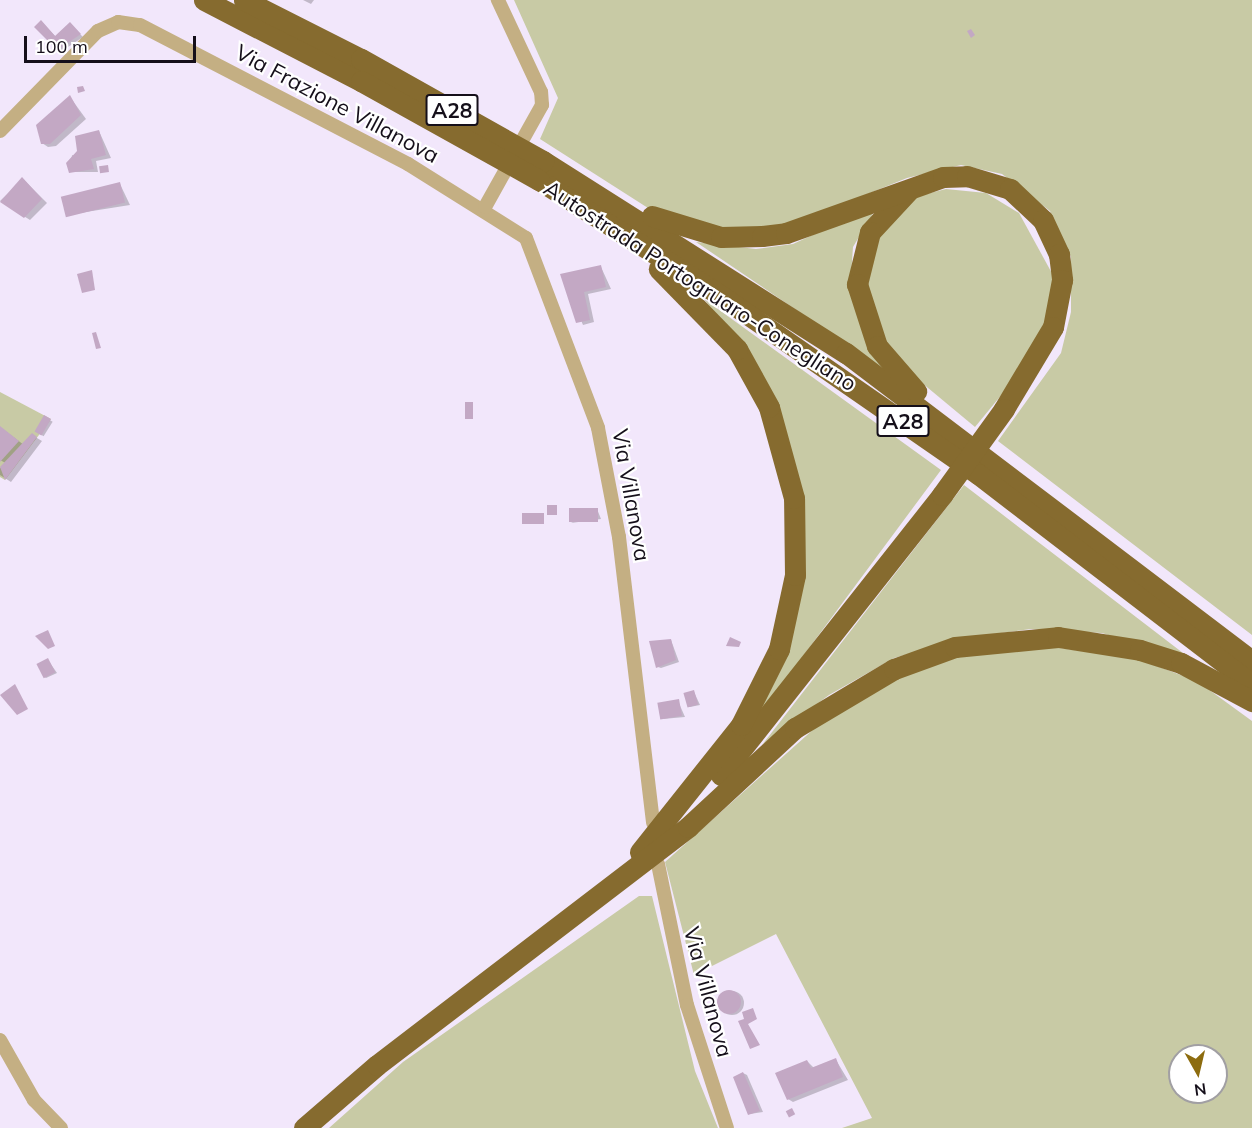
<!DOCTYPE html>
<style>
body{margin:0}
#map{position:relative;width:1252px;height:1128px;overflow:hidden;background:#f2e7fb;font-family:Mulish,sans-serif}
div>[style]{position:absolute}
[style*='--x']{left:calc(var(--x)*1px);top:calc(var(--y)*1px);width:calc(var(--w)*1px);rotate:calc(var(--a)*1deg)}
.green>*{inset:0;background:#c8caa5}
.shadow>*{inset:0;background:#0003;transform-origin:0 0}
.round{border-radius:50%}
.building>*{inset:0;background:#c3a8c4;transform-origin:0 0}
.minor>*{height:14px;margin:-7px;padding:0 7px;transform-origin:7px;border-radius:7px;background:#c4af83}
.highway>*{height:21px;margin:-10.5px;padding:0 10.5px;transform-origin:10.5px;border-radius:10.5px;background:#866b2f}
.highway-bridge>*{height:21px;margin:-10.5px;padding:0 10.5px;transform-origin:10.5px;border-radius:10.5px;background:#866b2f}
span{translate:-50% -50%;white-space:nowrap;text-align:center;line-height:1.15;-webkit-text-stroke:4.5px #fff;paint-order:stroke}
.shield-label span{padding:2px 4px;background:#fff;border:2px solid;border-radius:4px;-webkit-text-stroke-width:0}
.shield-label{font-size:21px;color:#150f1a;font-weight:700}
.street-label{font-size:22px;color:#150f1a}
.north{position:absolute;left:1168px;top:1044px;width:60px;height:60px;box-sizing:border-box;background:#fff;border:2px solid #a19fa3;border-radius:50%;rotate:172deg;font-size:16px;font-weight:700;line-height:24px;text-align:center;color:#150f1a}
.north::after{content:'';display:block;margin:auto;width:21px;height:27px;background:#8d6c0f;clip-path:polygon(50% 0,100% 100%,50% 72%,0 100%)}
.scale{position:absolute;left:24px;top:36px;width:172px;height:27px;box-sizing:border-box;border:3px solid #150f1a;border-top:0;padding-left:8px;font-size:18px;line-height:21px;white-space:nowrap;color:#150f1a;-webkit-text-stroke:4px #fff;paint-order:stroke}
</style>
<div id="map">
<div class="green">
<div style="clip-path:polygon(514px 0,1252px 0,1252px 635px,998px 441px,1061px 353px,1071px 312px,1071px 257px,1050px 211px,1002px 174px,961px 165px,907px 178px,793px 224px,743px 234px,648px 208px,540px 139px,558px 98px)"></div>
<div style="clip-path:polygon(946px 189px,986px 193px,1019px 213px,1054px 277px,1046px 319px,1022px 370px,975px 427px,898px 363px,868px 311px,865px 271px,878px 230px,918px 196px)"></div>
<div style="clip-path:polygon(878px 205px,853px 247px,850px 290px,885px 370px,696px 242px,756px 249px,793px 244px)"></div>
<div style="clip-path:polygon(704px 299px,941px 470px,743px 737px,804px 534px,756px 367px)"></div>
<div style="clip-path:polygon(0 392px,51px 419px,5px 480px,0 477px)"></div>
<div style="clip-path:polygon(964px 485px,1196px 663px,1102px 633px,1031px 629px,965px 638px,894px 658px,829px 695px,762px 745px)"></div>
<div style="clip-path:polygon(evenodd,1053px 647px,1138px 659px,1197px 681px,1252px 721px,1252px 1128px,842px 1128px,872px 1118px,776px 934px,694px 975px,665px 862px,834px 711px,901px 674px,973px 650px,1053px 647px,1180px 1056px,1216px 1056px,1216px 1092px,1180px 1092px,1180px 1056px)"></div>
<div style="clip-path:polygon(639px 896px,652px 896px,695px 1071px,718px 1128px,329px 1128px,403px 1062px)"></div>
</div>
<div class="shadow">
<div style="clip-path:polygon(303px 0,314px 0,311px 4px)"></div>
<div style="clip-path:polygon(42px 22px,56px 37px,70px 24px,83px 37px,62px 51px,37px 27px)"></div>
<div style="clip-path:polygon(70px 97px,86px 119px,56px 146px,48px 147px,42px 143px)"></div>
<div style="clip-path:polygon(99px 131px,111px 158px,96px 161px,98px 172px,70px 172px,72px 155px,79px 158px)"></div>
<div style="clip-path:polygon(23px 179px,47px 203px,30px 220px,0 201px)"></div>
<div style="clip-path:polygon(120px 184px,130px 205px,67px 215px)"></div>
<div style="clip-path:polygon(601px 267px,611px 289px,588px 294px,594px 322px,583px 325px,562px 275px)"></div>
<div style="left:45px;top:417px;width:9px;height:17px;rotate:32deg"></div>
<div style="clip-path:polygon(0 427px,24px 445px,32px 435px,42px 441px,11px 482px,0 475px,0 468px,9px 465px,0 460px)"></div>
<div style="clip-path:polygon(597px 509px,601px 519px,571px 523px)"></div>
<div style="clip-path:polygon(671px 640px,679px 662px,661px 668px,658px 667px)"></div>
<div style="clip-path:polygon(48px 660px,57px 673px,46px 678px,43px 676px)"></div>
<div style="clip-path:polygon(694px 692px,700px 705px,690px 707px,687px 706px)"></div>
<div style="clip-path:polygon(678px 701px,685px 717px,663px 719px)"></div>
<div class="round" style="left:720px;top:991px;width:24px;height:24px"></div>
<div style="clip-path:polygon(836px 1060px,848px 1080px,793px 1102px,788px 1099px,807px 1061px,815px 1069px)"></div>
<div style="clip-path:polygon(743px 1073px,747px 1075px,763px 1112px,750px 1114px)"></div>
</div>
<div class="building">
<div style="clip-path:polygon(41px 20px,55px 36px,70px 22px,81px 34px,57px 50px,34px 27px)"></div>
<div style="clip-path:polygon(971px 29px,975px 35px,971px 38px,967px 31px)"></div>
<div style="clip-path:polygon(83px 86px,85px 91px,78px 93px,77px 87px)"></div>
<div style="clip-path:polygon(70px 95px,81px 115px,50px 144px,41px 144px,36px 125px)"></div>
<div style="clip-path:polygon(99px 130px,106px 155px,91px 159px,94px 169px,69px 173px,66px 163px,77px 151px,75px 136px)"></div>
<div style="left:108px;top:165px;width:7px;height:9px;rotate:82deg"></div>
<div style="clip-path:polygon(22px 177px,42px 199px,24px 218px,0 202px)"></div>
<div style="left:120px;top:182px;width:21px;height:61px;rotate:76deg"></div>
<div style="clip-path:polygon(601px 265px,606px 287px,584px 292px,590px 320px,576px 323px,560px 274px)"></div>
<div style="clip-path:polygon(92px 270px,95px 290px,82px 293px,77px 274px)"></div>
<div style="clip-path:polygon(96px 332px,101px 348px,96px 349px,92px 333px)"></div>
<div style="left:465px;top:402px;width:8px;height:17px"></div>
<div style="left:44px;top:415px;width:8px;height:19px;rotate:30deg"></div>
<div style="clip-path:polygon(0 426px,19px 441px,0 462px)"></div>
<div style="clip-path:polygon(32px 433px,37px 437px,5px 480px,0 467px)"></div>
<div style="left:547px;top:505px;width:10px;height:10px"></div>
<div style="left:598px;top:508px;width:14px;height:29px;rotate:90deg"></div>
<div style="left:522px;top:513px;width:22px;height:11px"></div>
<div style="clip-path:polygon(48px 630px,55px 646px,48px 649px,35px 636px)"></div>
<div style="clip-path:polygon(730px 637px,741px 642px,739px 647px,726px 646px)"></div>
<div style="clip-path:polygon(671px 639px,676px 660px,656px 668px,649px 641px)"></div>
<div style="left:48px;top:658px;width:16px;height:13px;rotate:63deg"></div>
<div style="clip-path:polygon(15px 684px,28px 709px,17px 715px,0 695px)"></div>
<div style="left:694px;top:690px;width:15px;height:11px;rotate:74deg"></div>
<div style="left:679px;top:699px;width:17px;height:22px;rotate:80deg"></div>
<div class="round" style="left:717px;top:990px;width:24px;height:24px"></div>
<div style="clip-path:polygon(753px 1008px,757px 1019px,748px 1024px,760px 1045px,750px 1049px,738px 1021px,744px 1019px,742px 1012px)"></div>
<div style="clip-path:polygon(836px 1058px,843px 1077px,787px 1100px,775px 1073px,807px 1060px,811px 1068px)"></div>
<div style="clip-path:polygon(743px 1072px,760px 1111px,748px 1115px,733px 1077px)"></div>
<div style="left:792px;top:1108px;width:7px;height:7px;rotate:63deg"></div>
</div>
<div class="minor">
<div style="--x:0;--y:131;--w:140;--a:-45.6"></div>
<div style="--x:98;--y:31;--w:22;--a:-24"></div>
<div style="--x:118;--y:22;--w:22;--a:8"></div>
<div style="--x:140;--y:25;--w:302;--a:27.4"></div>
<div style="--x:408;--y:164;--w:139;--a:32.1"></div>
<div style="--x:526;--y:238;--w:203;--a:69.2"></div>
<div style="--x:598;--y:428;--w:111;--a:79.1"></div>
<div style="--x:619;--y:537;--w:288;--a:83.2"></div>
<div style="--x:485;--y:207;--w:117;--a:-60.8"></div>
<div style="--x:542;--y:105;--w:13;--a:-94"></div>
<div style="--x:541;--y:92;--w:102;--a:-115.1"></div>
<div style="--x:658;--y:864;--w:144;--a:78.4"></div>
<div style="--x:687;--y:1005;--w:129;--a:72"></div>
<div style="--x:0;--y:1040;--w:69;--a:60.5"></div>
<div style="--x:34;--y:1100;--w:39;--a:46"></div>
</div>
<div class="highway">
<div style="--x:204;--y:0;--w:177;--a:27.3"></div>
<div style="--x:244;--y:0;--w:131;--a:26.8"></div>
<div style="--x:543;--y:161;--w:359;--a:32.4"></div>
<div style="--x:846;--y:353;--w:510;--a:37.18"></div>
<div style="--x:539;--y:180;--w:204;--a:32.4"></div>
<div style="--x:711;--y:289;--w:325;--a:34.7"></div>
<div style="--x:978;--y:474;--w:345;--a:37.5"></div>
<div style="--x:908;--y:191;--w:56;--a:132.8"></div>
<div style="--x:870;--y:232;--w:54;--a:104"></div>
<div style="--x:857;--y:284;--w:65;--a:72.1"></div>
<div style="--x:877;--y:346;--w:60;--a:49.1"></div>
<div style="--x:652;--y:216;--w:72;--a:16.9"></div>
<div style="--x:721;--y:237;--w:41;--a:-1.4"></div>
<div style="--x:762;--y:236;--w:24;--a:-7"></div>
<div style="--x:786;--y:233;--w:167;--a:-19.6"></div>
<div style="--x:943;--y:177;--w:24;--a:-2"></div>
<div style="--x:967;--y:176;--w:45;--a:16.8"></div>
<div style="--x:1010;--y:189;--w:45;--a:43.2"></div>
<div style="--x:1043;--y:220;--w:38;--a:65"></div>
<div style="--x:1059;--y:254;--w:26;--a:83"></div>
<div style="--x:1062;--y:280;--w:48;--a:100.8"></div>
<div style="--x:1053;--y:327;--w:96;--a:120.9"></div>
<div style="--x:721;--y:775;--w:357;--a:-51.7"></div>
<div style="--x:640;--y:852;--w:162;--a:-51.5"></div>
<div style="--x:741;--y:725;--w:85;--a:-63.4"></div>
<div style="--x:779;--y:649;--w:76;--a:-77.8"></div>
<div style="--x:795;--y:575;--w:77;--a:-90.7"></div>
<div style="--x:794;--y:498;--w:94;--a:-105.4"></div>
<div style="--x:769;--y:407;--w:66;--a:-118.9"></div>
<div style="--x:737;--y:349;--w:112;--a:-134.3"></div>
<div style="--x:304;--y:1128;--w:96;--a:-40.8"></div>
<div style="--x:377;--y:1065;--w:392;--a:-37.4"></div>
<div style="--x:688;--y:827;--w:146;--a:-42.8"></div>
<div style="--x:795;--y:728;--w:115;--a:-30.8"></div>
<div style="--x:894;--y:669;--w:65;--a:-19.8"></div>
<div style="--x:955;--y:647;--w:103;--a:-5.5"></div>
<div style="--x:1058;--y:637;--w:83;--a:9"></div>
<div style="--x:1140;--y:650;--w:43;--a:17.6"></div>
<div style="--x:1181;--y:663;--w:81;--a:28.2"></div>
</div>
<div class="highway-bridge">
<div style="--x:361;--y:59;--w:209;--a:29.3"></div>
<div style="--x:361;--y:81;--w:204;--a:29.1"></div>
<div style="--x:942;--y:495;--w:106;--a:-54.2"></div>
</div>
<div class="shield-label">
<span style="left:452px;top:110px">A28</span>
<span style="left:903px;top:421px">A28</span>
</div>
<div class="street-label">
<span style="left:337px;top:104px;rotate:28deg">Via Frazione Villanova</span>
<span style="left:700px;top:286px;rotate:33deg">Autostrada Portogruaro-Conegliano</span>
<span style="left:631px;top:495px;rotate:80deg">Via Villanova</span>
<span style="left:708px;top:992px;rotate:75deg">Via Villanova</span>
</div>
<div class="north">N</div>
<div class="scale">100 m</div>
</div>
